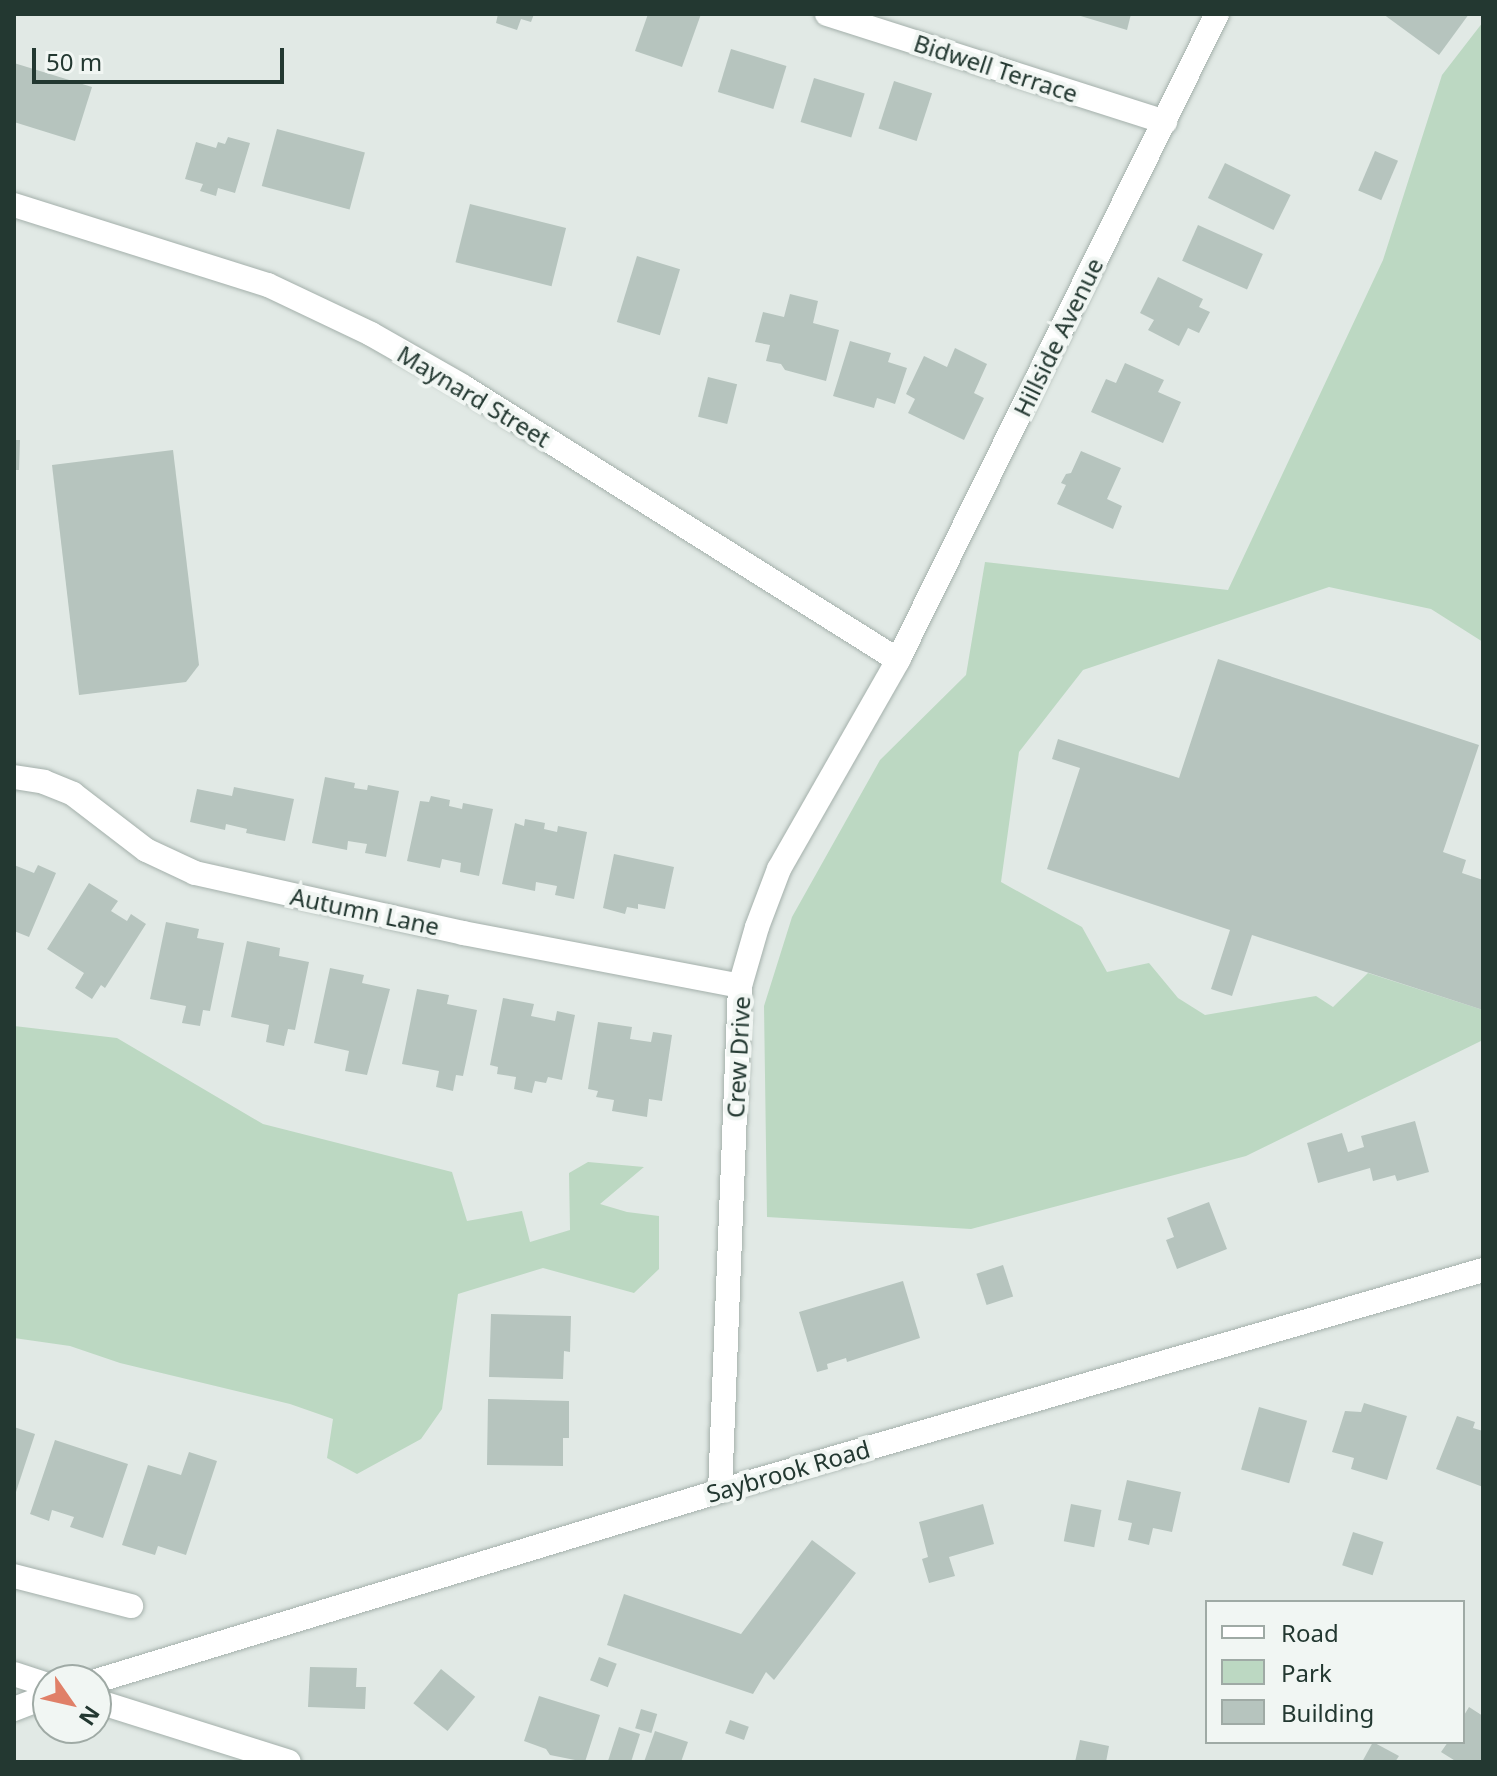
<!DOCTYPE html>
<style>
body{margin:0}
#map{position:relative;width:1497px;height:1776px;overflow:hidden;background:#e1e9e5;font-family:"Noto Sans",sans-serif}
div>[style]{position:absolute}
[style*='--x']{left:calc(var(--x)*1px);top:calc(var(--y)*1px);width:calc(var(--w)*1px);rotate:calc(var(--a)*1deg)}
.green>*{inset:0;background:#bcd8c2}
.building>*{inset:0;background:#b6c4be;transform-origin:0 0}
.roads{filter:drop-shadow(0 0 2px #a4b0ab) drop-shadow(0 0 2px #a4b0ab)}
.street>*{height:24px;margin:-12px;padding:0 12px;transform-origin:12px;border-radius:12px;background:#fff}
.secondary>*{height:24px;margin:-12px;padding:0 12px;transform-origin:12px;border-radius:12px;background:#fff}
span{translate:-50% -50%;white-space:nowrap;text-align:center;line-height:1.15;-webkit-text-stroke:8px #f1f6f3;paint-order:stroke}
.street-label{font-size:24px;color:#233831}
.frame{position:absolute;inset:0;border:16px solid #233831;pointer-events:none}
.legend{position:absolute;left:1205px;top:1600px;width:260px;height:144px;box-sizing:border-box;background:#f1f6f3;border:2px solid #9faaa5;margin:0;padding:10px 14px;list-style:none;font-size:24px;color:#233831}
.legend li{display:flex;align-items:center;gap:16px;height:40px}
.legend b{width:40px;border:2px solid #9faaa5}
.north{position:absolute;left:32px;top:1664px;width:80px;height:80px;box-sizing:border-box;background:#f1f6f3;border:2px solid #9faaa5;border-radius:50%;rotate:124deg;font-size:22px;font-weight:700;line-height:32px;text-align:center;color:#233831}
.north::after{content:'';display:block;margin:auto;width:28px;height:36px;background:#e08068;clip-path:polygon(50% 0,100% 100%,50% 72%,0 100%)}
.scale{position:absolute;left:32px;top:48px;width:252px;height:36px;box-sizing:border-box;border:4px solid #233831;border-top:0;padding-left:10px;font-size:24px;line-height:28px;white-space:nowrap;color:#233831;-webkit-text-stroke:6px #f1f6f3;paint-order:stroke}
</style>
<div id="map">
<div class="green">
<div style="clip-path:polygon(1483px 22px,1483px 642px,1431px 609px,1329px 587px,1083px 670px,1019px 752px,1001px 882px,1082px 927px,1107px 972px,1149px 963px,1178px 998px,1205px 1015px,1316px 996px,1333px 1007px,1368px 973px,1483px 1010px,1483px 1040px,1246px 1156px,971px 1229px,767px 1217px,764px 1006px,792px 917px,880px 760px,966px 675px,985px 562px,1228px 590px,1383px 260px,1442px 75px)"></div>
<div style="clip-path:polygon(14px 1026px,117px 1038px,263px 1124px,452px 1172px,467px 1221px,522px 1211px,530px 1242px,570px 1230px,569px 1173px,588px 1162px,644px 1167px,600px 1204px,627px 1212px,659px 1216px,659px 1269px,634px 1293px,543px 1268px,458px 1294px,442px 1409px,421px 1439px,357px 1474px,327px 1458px,333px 1419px,290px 1404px,120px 1363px,70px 1346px,14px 1338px)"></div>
</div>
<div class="building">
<div style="clip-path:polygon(498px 14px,534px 14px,531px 22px,521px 19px,517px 30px,496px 23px)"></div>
<div style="clip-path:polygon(648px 14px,701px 14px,682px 67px,635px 51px)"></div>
<div style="clip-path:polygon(1074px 14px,1131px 14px,1127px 30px)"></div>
<div style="clip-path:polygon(1383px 14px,1469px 14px,1439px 55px)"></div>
<div style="left:731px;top:49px;width:58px;height:45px;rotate:17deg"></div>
<div style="clip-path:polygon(14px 63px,92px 87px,75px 141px,14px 122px)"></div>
<div style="left:814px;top:78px;width:53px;height:46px;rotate:17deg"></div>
<div style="left:894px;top:81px;width:40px;height:50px;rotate:18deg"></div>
<div style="left:277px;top:129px;width:91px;height:59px;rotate:15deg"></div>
<div style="clip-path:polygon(228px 137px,250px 143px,235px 193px,218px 188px,216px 196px,200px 191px,203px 184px,185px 179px,196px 142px,216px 148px,218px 142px,225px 144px)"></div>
<div style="left:1375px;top:151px;width:25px;height:43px;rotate:23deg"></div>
<div style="left:1225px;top:163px;width:73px;height:39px;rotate:26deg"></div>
<div style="left:470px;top:204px;width:99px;height:60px;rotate:14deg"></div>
<div style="left:1198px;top:225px;width:71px;height:39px;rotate:24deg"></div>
<div style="left:637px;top:256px;width:45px;height:69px;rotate:17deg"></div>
<div style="clip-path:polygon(1158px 277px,1203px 299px,1199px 307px,1210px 312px,1199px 333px,1188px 328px,1179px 346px,1148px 330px,1154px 320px,1140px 313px)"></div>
<div style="clip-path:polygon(790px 294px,818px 301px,813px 323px,839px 330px,826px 381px,785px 370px,781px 364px,766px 361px,770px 345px,755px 342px,763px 312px,784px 317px)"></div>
<div style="clip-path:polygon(850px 341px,891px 353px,888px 362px,907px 368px,895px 404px,877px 398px,874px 408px,833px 396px)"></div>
<div style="clip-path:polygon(955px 348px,987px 364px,974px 393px,984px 398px,964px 440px,908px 413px,915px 399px,906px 394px,924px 356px,947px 367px)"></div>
<div style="clip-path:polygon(1125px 363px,1164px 380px,1158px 392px,1181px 402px,1163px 443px,1091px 412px,1106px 379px,1116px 383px)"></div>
<div style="left:708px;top:377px;width:30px;height:41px;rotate:14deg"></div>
<div style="clip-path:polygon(14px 440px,20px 440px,19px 470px,14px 470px)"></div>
<div style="clip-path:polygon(173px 450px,199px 665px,186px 682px,79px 695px,52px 465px)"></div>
<div style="clip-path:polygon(1081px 451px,1121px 468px,1107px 499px,1122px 506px,1113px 529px,1057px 504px,1066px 485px,1061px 483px,1066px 474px,1071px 473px)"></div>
<div style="clip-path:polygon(1218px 659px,1479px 745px,1443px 852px,1466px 860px,1462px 873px,1483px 880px,1483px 1010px,1252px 935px,1232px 996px,1211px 989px,1230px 930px,1047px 869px,1080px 768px,1052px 759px,1058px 739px,1179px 778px)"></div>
<div style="clip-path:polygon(325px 777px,355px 783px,354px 788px,367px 790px,368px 785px,399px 791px,386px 857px,365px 853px,367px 844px,348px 841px,347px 850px,312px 843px)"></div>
<div style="clip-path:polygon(234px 787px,294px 799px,285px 841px,246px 833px,247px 829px,226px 824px,225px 830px,190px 822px,197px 789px,232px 796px)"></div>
<div style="clip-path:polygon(431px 796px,450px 800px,449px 806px,462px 809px,463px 803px,493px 809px,479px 876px,460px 872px,461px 863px,442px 859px,440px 868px,407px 861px,420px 801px,429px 802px)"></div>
<div style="clip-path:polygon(525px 819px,545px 823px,544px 829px,557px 832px,558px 826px,587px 832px,574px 899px,555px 895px,557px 886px,536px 882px,535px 891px,502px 884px,515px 823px,524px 826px)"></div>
<div style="clip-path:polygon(614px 854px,674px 867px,665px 909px,638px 904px,638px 909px,627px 907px,625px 914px,603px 908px)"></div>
<div style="clip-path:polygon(14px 865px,34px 873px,38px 865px,56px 873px,29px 937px,14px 931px)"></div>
<div style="clip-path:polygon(89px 883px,118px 901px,111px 911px,127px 921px,131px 914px,146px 924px,105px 988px,101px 985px,92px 999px,75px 988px,84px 973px,47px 949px)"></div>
<div style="clip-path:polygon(166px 922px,199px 929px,197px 938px,224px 943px,210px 1011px,203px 1010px,200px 1026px,182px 1023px,186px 1006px,150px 999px)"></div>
<div style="clip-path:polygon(247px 941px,280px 948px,279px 956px,309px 962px,295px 1030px,288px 1029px,284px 1046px,266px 1042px,269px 1025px,231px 1017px)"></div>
<div style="clip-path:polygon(330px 968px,364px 975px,362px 983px,390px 989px,367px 1075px,345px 1071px,349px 1051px,314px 1043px)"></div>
<div style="clip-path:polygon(417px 989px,449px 995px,447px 1004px,477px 1010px,463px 1076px,456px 1075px,453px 1091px,436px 1087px,439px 1071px,402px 1064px)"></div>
<div style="clip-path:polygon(503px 998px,534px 1004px,531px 1016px,555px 1021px,557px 1011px,575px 1015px,562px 1080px,548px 1077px,546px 1083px,535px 1081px,532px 1093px,514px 1089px,516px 1077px,497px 1074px,498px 1067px,490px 1065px)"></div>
<div style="clip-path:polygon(598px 1022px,632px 1027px,630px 1039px,651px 1042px,653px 1032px,672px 1035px,662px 1101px,649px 1099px,647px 1117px,612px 1111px,614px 1100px,596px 1097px,598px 1091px,588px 1089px)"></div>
<div style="clip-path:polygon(1415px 1121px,1429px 1172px,1397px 1181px,1395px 1175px,1373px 1181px,1370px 1168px,1318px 1183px,1307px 1143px,1342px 1133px,1348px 1152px,1364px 1147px,1361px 1136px)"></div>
<div style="clip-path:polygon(1209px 1202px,1227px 1249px,1177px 1269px,1166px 1240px,1174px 1237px,1167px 1218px)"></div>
<div style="left:1003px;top:1265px;width:33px;height:28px;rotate:72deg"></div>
<div style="clip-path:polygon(903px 1281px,920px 1338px,847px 1362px,846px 1358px,827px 1364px,828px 1369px,817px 1372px,799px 1312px)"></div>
<div style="clip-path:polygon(491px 1314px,571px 1316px,570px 1352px,564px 1351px,563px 1379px,489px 1377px)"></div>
<div style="clip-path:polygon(488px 1399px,569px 1401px,569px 1438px,563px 1438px,563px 1466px,487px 1465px)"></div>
<div style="clip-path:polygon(1364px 1403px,1407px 1416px,1387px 1480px,1351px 1469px,1354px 1458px,1332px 1452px,1345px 1411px,1361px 1412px)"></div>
<div style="left:1259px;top:1407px;width:50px;height:65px;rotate:16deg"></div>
<div style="clip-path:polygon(1457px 1416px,1475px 1422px,1473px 1428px,1483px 1431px,1483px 1487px,1436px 1469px)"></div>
<div style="clip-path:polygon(14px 1427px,35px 1434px,15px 1495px,14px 1495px)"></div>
<div style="clip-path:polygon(55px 1440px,128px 1464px,103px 1538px,70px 1527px,74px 1517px,52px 1510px,49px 1521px,30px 1514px)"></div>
<div style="clip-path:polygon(189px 1452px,217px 1461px,186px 1555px,158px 1546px,155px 1555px,122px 1545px,148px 1465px,181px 1475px)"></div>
<div style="clip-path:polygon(1127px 1480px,1181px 1492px,1172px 1532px,1153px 1528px,1149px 1545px,1128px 1540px,1132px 1523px,1118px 1520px)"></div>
<div style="clip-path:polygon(983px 1504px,994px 1544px,949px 1557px,955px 1576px,929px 1583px,922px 1559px,928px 1557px,919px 1522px)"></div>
<div style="left:1071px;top:1504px;width:31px;height:38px;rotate:11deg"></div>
<div style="left:1353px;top:1532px;width:32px;height:35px;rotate:18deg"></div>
<div style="clip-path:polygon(812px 1540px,856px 1573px,774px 1680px,766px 1672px,753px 1694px,607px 1645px,624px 1594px,741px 1634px)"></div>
<div style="left:599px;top:1657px;width:19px;height:25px;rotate:21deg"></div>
<div style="clip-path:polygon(310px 1667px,357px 1668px,356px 1687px,366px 1687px,365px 1709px,308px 1707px)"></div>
<div style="left:441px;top:1669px;width:44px;height:44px;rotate:39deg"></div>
<div style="clip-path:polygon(539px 1696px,600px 1715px,585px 1762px,550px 1755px,546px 1749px,524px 1741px)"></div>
<div style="clip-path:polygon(1469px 1707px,1483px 1716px,1483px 1762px,1457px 1762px,1441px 1752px,1448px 1742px,1463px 1742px,1463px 1717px)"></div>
<div style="left:641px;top:1709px;width:17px;height:20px;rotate:17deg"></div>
<div style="left:730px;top:1720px;width:20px;height:14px;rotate:20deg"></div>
<div style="clip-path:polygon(619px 1727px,640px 1734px,631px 1762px,608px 1761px)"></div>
<div style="clip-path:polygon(655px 1731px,688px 1742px,681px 1762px,644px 1762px)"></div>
<div style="clip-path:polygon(1080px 1740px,1109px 1746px,1106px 1762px,1075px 1762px)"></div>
<div style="clip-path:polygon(1373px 1742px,1399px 1756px,1395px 1762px,1362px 1762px)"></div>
</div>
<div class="roads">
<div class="street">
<div style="--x:827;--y:14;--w:355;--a:17.7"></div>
<div style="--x:14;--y:205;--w:266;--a:17.5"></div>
<div style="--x:268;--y:285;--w:114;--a:25.4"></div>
<div style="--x:371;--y:334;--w:105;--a:29.7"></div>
<div style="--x:462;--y:386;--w:515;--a:32.15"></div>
<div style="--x:14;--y:777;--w:30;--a:9"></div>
<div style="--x:44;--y:782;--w:31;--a:22"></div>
<div style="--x:73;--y:794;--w:92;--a:37.5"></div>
<div style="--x:146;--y:850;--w:54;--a:25.1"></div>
<div style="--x:195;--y:873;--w:275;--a:12.6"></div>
<div style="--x:463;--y:933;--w:282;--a:10.8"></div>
<div style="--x:720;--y:1491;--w:505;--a:-87.73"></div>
<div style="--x:740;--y:986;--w:61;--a:-73.9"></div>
<div style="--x:757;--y:927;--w:62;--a:-69.2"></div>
<div style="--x:779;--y:869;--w:241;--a:-60.3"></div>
<div style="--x:898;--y:660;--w:720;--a:-63.72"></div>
<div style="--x:14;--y:1576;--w:121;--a:14.4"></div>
<div style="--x:14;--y:1674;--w:36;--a:18"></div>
<div style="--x:96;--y:1701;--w:202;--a:17.5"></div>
</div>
<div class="secondary">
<div style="--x:96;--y:1681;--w:652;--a:-16.93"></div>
<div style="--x:720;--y:1491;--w:794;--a:-16.15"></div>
<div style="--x:14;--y:1709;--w:36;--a:-21"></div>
</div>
</div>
<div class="street-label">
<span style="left:996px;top:68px;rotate:18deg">Bidwell Terrace</span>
<span style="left:1058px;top:337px;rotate:-64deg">Hillside Avenue</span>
<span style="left:474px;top:396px;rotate:31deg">Maynard Street</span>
<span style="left:365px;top:911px;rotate:12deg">Autumn Lane</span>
<span style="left:738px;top:1057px;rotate:-87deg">Crew Drive</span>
<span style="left:788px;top:1471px;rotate:-16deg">Saybrook Road</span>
</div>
<div class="frame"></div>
<ul class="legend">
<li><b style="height:10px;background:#fff"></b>Road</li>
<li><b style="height:22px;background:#bcd8c2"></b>Park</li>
<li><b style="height:22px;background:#b6c4be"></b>Building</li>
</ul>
<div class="north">N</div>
<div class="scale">50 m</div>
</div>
